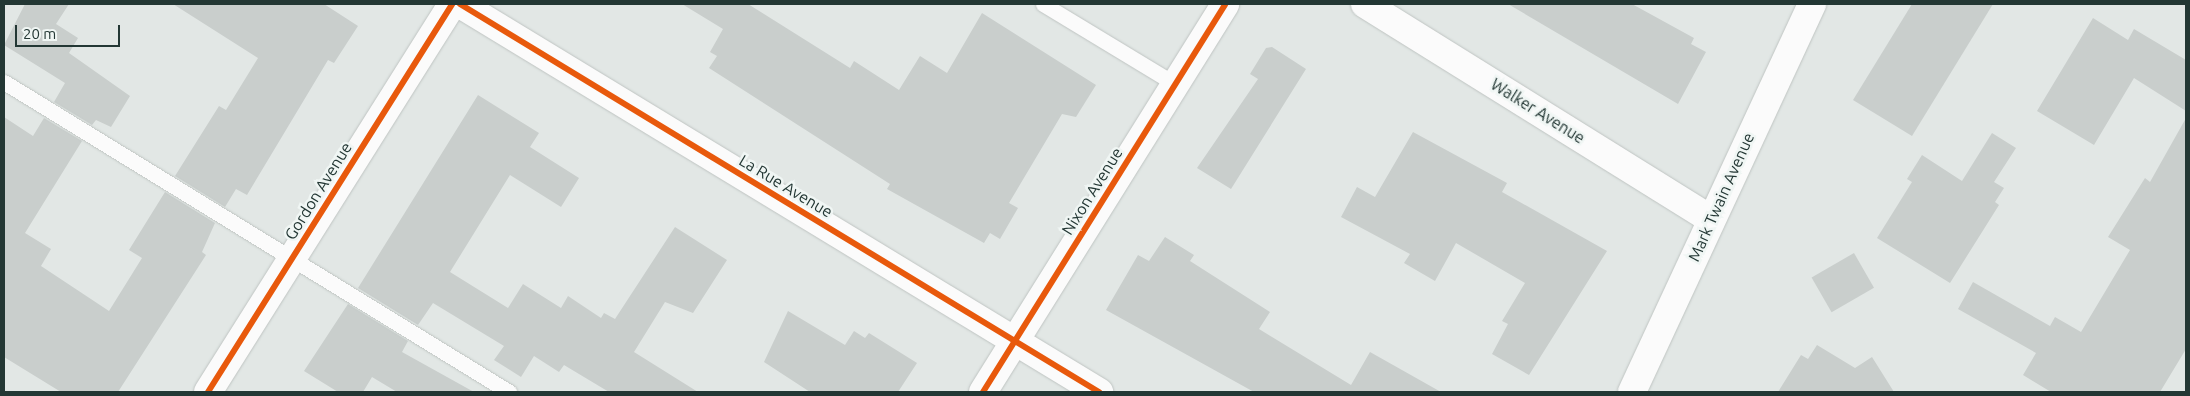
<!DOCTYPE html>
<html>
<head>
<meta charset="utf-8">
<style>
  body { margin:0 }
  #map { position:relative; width:2190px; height:396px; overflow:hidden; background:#e2e7e5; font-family:Ubuntu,sans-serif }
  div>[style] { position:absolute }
  .building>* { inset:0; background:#c9cecc; transform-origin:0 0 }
  .roads { filter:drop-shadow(0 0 1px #bfc4c2) drop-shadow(0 0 1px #bfc4c2) }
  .service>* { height:15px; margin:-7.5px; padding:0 7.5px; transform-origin:7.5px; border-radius:7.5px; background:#fbfbfb }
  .minor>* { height:28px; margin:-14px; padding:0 14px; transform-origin:14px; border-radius:14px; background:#fbfbfb }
  .cycleway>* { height:6px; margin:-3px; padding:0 3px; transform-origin:3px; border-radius:3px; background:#e8590c }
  span { translate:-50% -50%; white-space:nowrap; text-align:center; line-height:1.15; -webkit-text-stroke:5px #f0f6f4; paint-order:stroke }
  .street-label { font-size:16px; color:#233734 }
  .frame { position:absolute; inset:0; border:5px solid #233734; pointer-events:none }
  .scale { position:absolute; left:15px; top:25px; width:105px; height:22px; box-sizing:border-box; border:2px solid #233734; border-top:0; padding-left:6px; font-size:15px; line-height:18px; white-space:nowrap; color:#233734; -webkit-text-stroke:4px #f0f6f4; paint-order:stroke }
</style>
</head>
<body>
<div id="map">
  <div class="building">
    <i style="clip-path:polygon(25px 4px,69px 4px,56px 24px,78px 38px,69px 53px,130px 96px,111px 127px,96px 120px,92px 125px,54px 102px,65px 83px,4px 45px)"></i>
    <i style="clip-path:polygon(173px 4px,324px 4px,358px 26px,334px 63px,328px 60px,247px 195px,236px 189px,225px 207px,175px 176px,219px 106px,226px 110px,258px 58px)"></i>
    <i style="clip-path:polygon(682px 4px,748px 4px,850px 68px,854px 61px,899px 90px,920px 56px,947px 73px,982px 13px,1096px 85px,1076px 117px,1062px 114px,1009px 203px,1018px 208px,1000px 239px,990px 233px,984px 243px,887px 189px,890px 184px,709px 68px,717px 56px,710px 52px,723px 29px)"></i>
    <i style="clip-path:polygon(1508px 4px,1632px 4px,1694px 38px,1691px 44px,1706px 52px,1678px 104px)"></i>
    <i style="clip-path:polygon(1912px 4px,1993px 4px,1912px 136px,1853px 100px)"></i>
    <i style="clip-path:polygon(2093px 18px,2128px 40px,2134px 29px,2186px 60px,2186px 111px,2134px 78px,2094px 145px,2037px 111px)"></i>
    <i style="clip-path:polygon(1272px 47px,1306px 69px,1231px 189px,1197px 168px,1258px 79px,1250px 74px,1266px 48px)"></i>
    <i style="clip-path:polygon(478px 95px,539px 133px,530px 147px,579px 178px,561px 207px,510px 175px,450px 272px,508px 308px,523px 284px,561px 308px,568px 296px,601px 318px,604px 313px,615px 319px,675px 227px,727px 260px,693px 313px,665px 302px,634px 352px,698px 392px,609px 392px,564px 365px,559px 372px,534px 356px,521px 377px,494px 360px,504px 346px,433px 303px,418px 325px,358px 288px)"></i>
    <i style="clip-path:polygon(4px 117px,33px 136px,44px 118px,82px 141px,25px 233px,51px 249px,41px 266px,109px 311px,142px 258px,129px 250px,165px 192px,215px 223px,202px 252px,206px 255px,118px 392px,61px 392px,4px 357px)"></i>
    <i style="clip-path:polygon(2186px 118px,2186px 349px,2160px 392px,2051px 392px,2023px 375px,2036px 353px,1958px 309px,1973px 282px,2050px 326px,2055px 317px,2081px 332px,2130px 250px,2108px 237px,2145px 178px,2150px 182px)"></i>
    <i style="clip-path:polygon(1413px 132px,1507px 183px,1502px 192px,1607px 251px,1529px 375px,1492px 354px,1508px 324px,1502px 321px,1525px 283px,1456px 243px,1435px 281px,1404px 263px,1410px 254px,1341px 217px,1357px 187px,1375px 197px)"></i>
    <i style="clip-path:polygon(1992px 133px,2016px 148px,1994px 182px,2004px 188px,1995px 202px,1999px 205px,1950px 283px,1877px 238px,1912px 182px,1907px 179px,1922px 155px,1962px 181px)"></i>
    <i style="clip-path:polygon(1165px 237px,1194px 255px,1190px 261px,1270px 312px,1259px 329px,1351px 385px,1370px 352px,1441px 392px,1254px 392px,1106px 310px,1138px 255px,1149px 261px)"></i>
    <i style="left:1854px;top:253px;width:40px;height:49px;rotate:60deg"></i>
    <i style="clip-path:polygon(348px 304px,408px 341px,402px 352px,474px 392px,397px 392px,372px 377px,363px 392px,338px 392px,304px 371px)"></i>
    <i style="clip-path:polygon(788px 311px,845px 345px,854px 331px,865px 338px,869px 333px,917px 363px,898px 392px,810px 392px,764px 362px)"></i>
    <i style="clip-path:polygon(1817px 345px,1855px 368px,1872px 357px,1894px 392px,1778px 392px,1801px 355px,1808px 359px)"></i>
  </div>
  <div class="roads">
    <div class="service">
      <i style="left:1043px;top:4px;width:154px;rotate:31.2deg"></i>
      <i style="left:4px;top:82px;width:593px;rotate:31.54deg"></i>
    </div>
    <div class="minor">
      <i style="left:460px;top:4px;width:748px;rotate:31.27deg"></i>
      <i style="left:1365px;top:4px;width:407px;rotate:31.9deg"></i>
      <i style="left:208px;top:392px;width:458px;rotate:-57.8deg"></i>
      <i style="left:983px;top:392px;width:457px;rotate:-58deg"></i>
      <i style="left:1632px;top:392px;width:428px;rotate:-65.1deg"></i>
    </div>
  </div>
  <div class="cycleway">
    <i style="left:460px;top:4px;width:748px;rotate:31.27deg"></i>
    <i style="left:208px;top:392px;width:458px;rotate:-57.8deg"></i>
    <i style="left:983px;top:392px;width:457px;rotate:-58deg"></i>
  </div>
  <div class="street-label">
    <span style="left:1538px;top:111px;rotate:32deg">Walker Avenue</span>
    <span style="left:786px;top:186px;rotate:31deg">La Rue Avenue</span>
    <span style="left:318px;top:191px;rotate:-58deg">Gordon Avenue</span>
    <span style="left:1092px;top:191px;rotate:-58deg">Nixon Avenue</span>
    <span style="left:1721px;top:197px;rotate:-66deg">Mark Twain Avenue</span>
  </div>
  <div class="frame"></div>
  <div class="scale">20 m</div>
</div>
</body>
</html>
